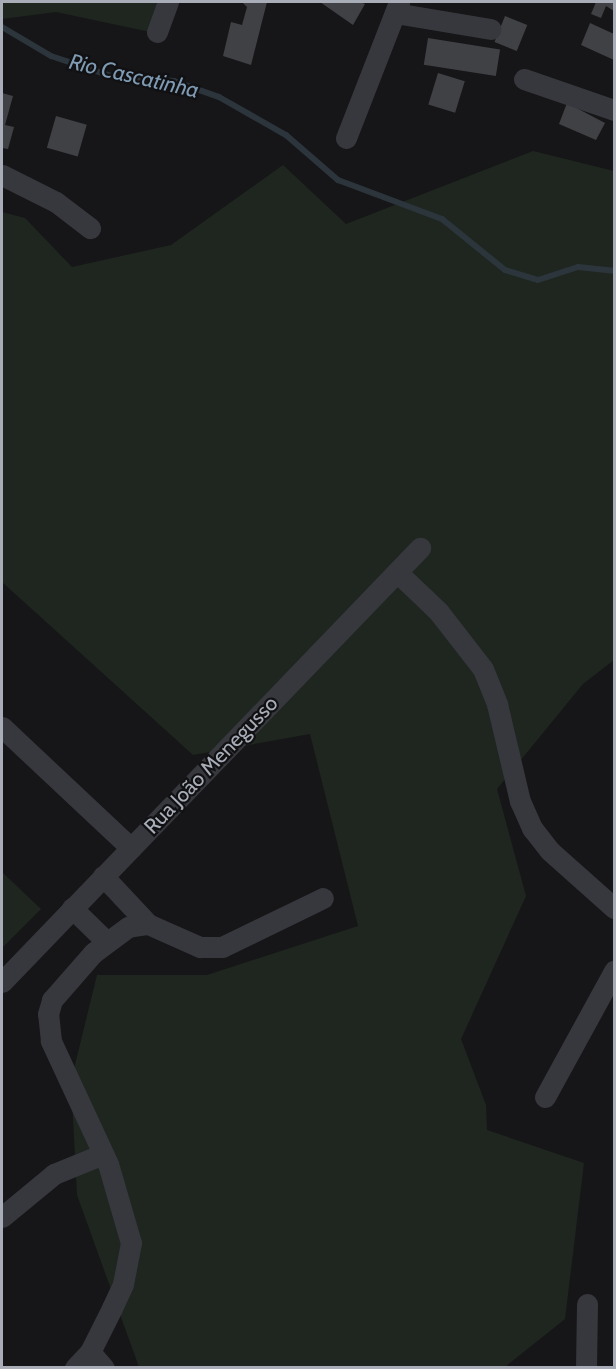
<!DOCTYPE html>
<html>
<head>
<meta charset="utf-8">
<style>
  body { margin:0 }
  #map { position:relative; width:616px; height:1369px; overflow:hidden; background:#161618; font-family:Cabin,sans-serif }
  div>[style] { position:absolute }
  .green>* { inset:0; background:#1e261f }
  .stream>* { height:6px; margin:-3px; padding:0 3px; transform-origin:3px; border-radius:3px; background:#2c353c }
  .building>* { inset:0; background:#404145; transform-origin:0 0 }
  .minor>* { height:21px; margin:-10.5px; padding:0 10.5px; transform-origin:10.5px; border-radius:10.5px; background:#37383d }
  span { translate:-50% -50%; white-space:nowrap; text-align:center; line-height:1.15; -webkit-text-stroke:4.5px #111113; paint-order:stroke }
  .street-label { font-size:21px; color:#a8adb8 }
  .water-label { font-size:22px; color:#7f9bb3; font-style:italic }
  .frame { position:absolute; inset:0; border:3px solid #a8adb8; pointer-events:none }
</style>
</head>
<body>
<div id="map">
  <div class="green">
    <i style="clip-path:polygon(2px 2px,166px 2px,155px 33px,56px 12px,2px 19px)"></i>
    <i style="clip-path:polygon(533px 151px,614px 171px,614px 660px,583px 684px,497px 789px,526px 896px,461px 1039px,486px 1105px,487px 1130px,584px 1163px,565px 1319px,505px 1367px,139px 1367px,77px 1195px,71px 1081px,97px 975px,207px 975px,358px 926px,310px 734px,193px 755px,2px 582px,2px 212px,25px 218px,72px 267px,171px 245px,283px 165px,346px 224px)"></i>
    <i style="clip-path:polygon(2px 872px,41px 909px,2px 948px)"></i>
  </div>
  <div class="stream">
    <i style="left:2px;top:27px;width:57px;rotate:30.6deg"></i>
    <i style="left:51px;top:56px;width:66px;rotate:18.4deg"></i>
    <i style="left:114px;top:77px;width:60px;rotate:3.8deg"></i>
    <i style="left:174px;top:81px;width:48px;rotate:19.6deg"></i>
    <i style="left:219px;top:97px;width:77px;rotate:29.6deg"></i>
    <i style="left:286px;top:135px;width:69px;rotate:40.9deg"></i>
    <i style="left:338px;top:180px;width:111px;rotate:20.6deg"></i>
    <i style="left:442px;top:219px;width:81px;rotate:39deg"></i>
    <i style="left:505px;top:270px;width:34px;rotate:17deg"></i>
    <i style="left:538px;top:280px;width:42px;rotate:-18deg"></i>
    <i style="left:578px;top:267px;width:36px;rotate:6deg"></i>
  </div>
  <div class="building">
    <i style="clip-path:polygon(242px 2px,267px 2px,251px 65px,223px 56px,231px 22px,242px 25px,247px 7px)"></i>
    <i style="clip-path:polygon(320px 2px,360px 2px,365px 4px,353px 25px)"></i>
    <i style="clip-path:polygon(596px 2px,614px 2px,614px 11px,606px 6px,601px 18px,591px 14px)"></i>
    <i style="left:505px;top:16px;width:24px;height:28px;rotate:22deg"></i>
    <i style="clip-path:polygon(590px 23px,614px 34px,614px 60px,581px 45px)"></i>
    <i style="left:428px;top:38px;width:73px;height:27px;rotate:9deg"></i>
    <i style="left:438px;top:73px;width:28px;height:33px;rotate:17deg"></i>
    <i style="clip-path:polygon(2px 93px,13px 96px,5px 125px,14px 127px,8px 149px,2px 148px)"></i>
    <i style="clip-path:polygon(567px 103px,605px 123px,596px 140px,559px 124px)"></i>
    <i style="left:56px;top:116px;width:32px;height:33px;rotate:16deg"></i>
  </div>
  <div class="minor">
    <i style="left:395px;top:13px;width:97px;rotate:9.5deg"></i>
    <i style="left:157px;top:32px;width:32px;rotate:-70deg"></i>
    <i style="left:524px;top:79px;width:95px;rotate:19deg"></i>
    <i style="left:346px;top:138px;width:146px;rotate:-68.7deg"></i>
    <i style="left:2px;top:175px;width:60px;rotate:26.6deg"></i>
    <i style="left:56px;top:202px;width:43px;rotate:37.4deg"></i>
    <i style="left:397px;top:572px;width:57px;rotate:43.6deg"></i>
    <i style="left:438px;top:611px;width:73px;rotate:52.2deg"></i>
    <i style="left:483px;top:669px;width:38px;rotate:68deg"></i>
    <i style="left:497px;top:704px;width:100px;rotate:76.7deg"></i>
    <i style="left:520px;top:801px;width:30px;rotate:66deg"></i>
    <i style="left:532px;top:828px;width:29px;rotate:52deg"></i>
    <i style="left:550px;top:851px;width:86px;rotate:41.7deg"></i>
    <i style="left:2px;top:727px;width:177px;rotate:43.2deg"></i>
    <i style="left:103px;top:876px;width:66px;rotate:46.8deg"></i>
    <i style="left:72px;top:908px;width:49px;rotate:44.2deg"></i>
    <i style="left:2px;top:982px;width:603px;rotate:-46.08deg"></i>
    <i style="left:545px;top:1097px;width:144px;rotate:-61.3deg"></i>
    <i style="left:2px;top:1217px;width:67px;rotate:-39.6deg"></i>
    <i style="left:54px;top:1174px;width:53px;rotate:-22.2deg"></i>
    <i style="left:90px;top:1352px;width:21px;rotate:49deg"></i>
    <i style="left:75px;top:1368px;width:22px;rotate:-47deg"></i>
    <i style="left:90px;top:1352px;width:49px;rotate:-63.4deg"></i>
    <i style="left:112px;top:1308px;width:26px;rotate:-65deg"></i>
    <i style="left:123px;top:1284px;width:42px;rotate:-79deg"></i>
    <i style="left:131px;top:1243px;width:82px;rotate:-106.2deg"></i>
    <i style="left:108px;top:1164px;width:136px;rotate:-114.9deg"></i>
    <i style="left:51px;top:1041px;width:27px;rotate:-96deg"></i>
    <i style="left:48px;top:1014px;width:15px;rotate:-74deg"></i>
    <i style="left:52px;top:1000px;width:62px;rotate:-48.9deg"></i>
    <i style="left:93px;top:953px;width:44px;rotate:-36.6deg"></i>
    <i style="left:128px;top:927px;width:20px;rotate:-9deg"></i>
    <i style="left:148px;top:924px;width:57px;rotate:23.9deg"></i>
    <i style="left:200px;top:947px;width:22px"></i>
    <i style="left:222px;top:947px;width:112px;rotate:-25.9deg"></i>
    <i style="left:586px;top:1368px;width:64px;rotate:-89.1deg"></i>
  </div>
  <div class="street-label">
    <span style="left:211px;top:765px;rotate:-46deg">Rua João Menegusso</span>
  </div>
  <div class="water-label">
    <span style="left:134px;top:76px;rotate:13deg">Rio Cascatinha</span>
  </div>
  <div class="frame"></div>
</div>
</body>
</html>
